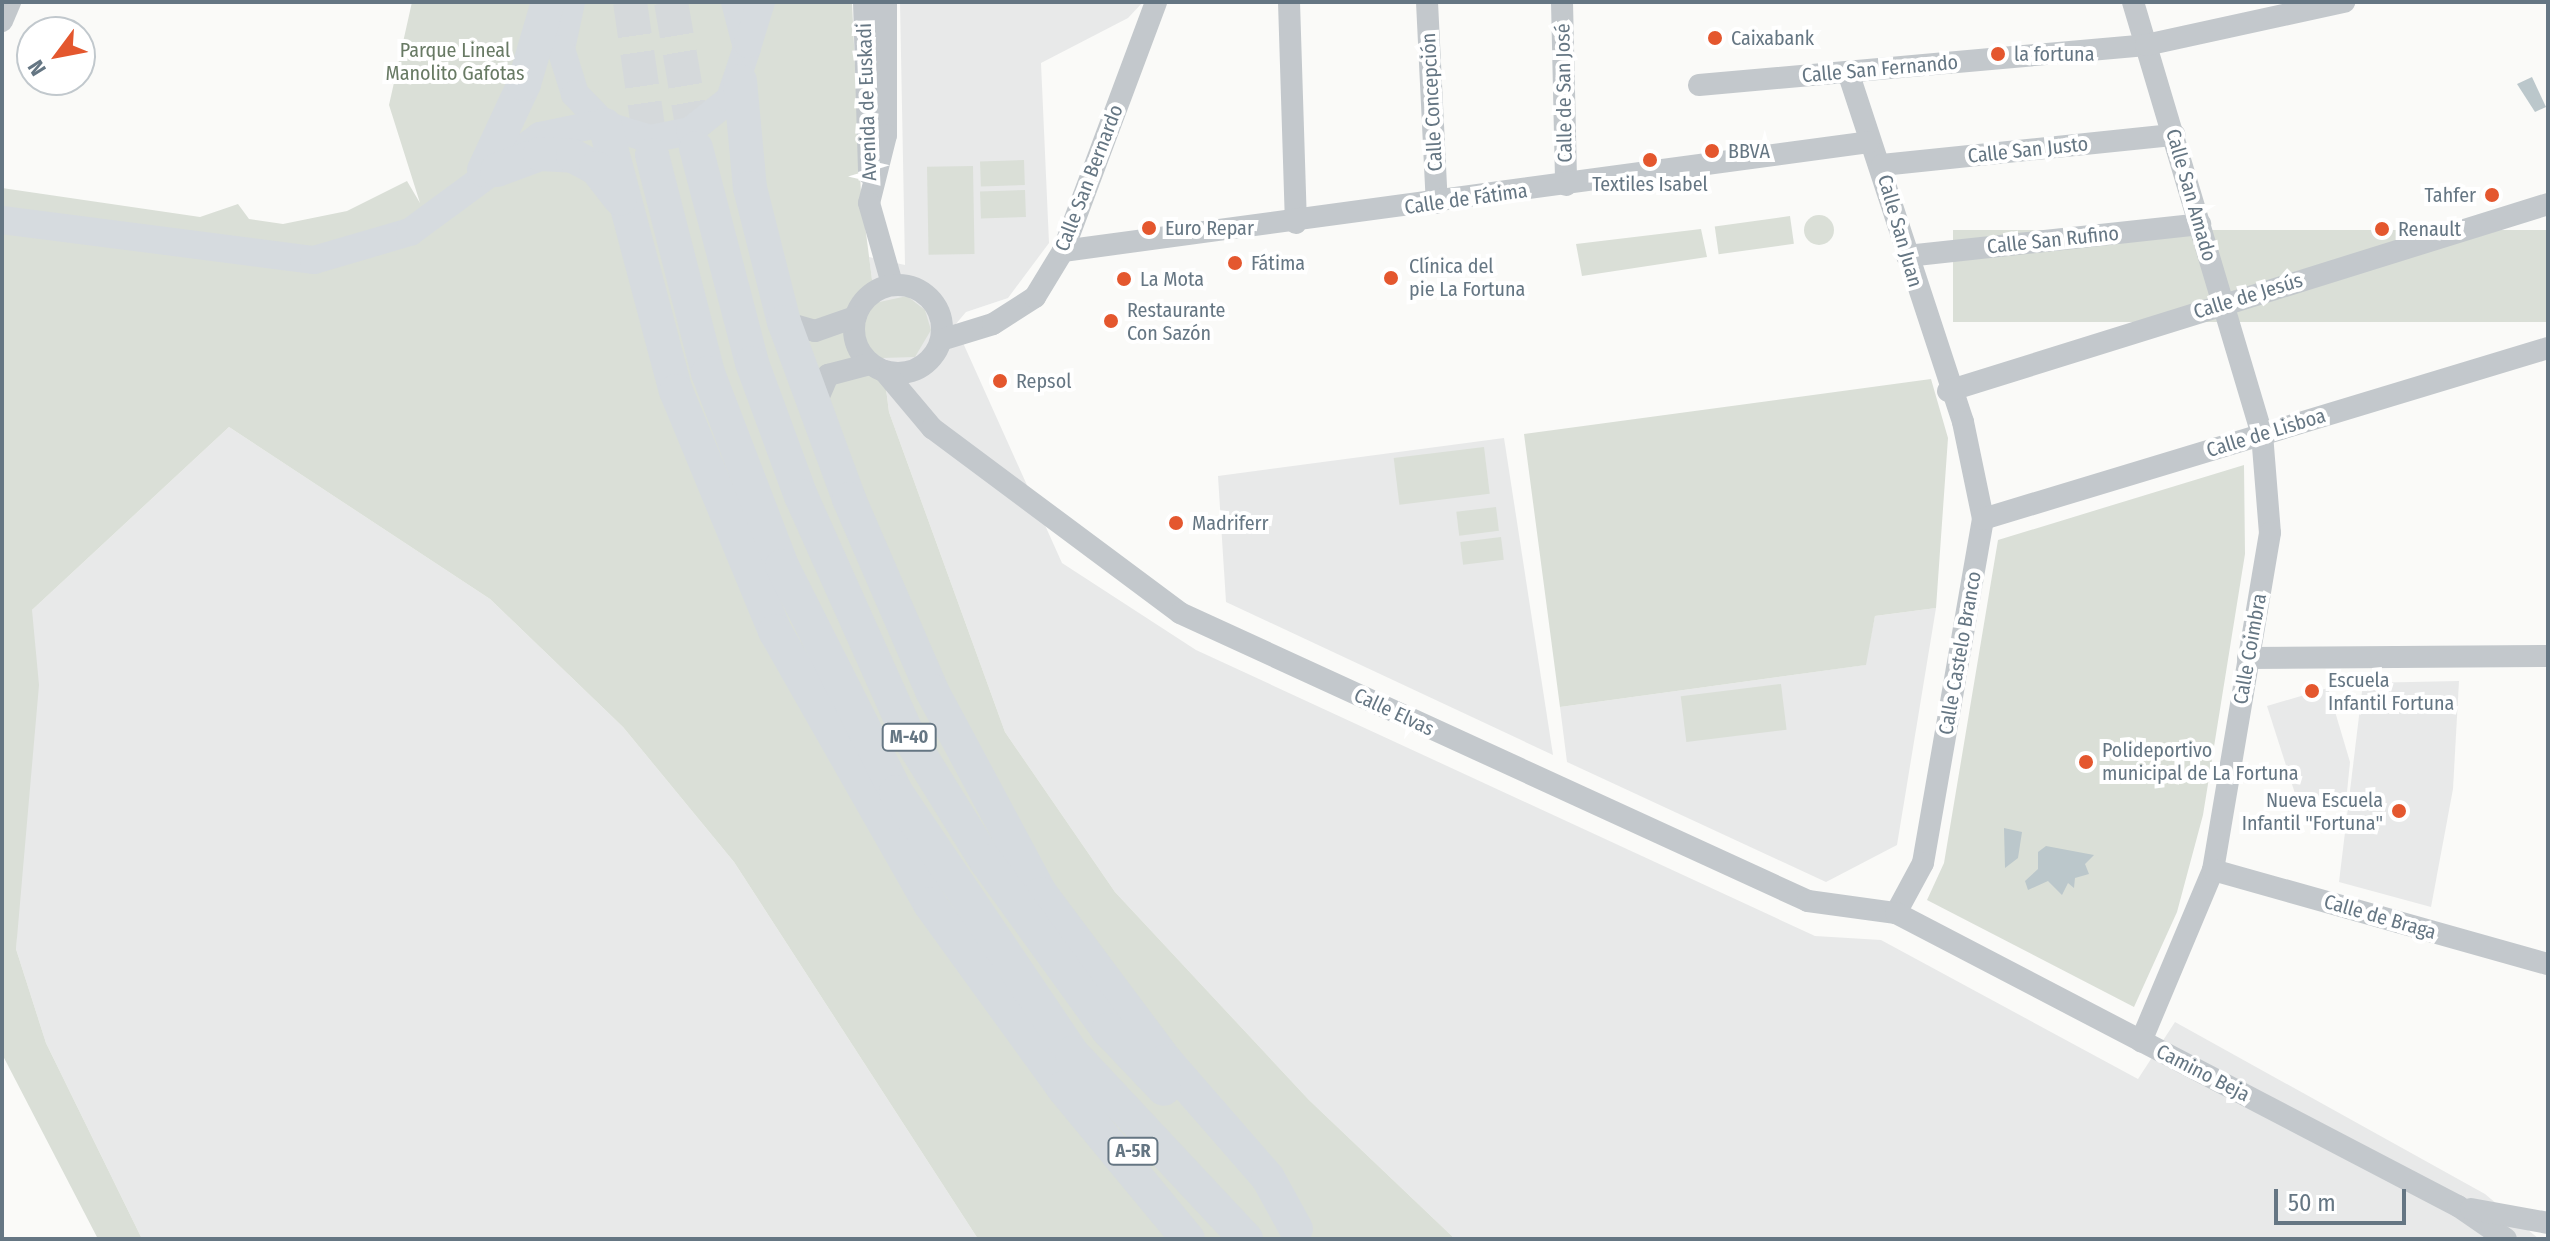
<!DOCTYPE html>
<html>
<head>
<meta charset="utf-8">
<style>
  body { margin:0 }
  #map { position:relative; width:2550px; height:1241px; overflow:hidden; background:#fafaf8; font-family:"Fira Sans Condensed",sans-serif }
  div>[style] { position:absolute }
  .built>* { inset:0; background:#e8e9e9 }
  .green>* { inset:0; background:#dadfd7; transform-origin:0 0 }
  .round { border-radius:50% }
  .water>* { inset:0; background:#bbc7cb }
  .highway-tunnel>* { height:34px; margin-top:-17px; transform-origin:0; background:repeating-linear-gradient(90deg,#d5d9db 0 34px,transparent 0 51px) }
  .minor>* { height:22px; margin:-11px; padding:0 11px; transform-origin:11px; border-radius:11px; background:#c3c8cc }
  .minor>.ring { margin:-11px; padding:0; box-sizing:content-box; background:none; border:22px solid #c3c8cc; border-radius:50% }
  .major>* { height:28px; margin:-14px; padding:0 14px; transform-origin:14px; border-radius:14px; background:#d6dbdf }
  .highway>* { height:34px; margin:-17px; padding:0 17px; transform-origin:17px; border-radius:17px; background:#d6dbdf }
  .dots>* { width:22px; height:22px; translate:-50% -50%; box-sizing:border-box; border:4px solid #fff; border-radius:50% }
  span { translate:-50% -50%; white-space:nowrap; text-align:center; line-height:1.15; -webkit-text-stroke:8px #fff; paint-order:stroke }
  .shield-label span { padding:2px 6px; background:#fff; border:2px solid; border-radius:6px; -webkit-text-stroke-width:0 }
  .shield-label { font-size:18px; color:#657683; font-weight:700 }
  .poi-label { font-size:20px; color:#657683 }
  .left { translate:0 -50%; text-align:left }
  .right { translate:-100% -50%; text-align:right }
  .park-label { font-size:20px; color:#687a64 }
  .street-label { font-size:20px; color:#657683 }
  .frame { position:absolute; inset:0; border:4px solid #657683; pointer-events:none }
  .north { position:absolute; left:16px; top:16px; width:80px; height:80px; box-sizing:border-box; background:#fff; border:2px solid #c1c8cd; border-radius:50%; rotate:238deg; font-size:22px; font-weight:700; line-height:32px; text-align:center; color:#657683 }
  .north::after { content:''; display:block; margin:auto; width:28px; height:36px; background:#e4572e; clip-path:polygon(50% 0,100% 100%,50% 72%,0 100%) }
  .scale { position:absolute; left:2274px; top:1189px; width:132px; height:36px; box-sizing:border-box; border:4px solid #657683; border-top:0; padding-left:10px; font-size:24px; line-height:28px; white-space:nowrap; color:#657683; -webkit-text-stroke:6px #fff; paint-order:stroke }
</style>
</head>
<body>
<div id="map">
  <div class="built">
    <i style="clip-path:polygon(900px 2px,1143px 2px,1128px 18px,1041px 63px,1049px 243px,1008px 298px,966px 312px,955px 325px,1062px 563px,1196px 650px,1815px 936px,1881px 940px,2138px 1079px,2175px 1022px,2485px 1194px,2539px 1239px,1455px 1239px,1309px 1100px,1115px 892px,1005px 732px,889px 412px,869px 257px,905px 265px)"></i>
    <i style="clip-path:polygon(229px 427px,490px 599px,623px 727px,734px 862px,978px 1239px,142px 1239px,46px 1043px,16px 949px,32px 610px)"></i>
    <i style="clip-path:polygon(1504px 438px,1553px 755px,1226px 602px,1218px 476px)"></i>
    <i style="clip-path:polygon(1936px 608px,1897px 845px,1826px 882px,1567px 762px,1560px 707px,1865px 665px,1875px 616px)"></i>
    <i style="clip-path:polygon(2459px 681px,2453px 789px,2431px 907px,2339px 882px,2363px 683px)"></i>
    <i style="clip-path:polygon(2328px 688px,2350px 762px,2347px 792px,2299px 806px,2267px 706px)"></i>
  </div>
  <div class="green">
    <i style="clip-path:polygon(412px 2px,852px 2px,861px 194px,875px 303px,907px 296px,925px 310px,931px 330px,915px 357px,882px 358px,889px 412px,1005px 732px,1115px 892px,1309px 1100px,1455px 1239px,978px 1239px,734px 862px,623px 727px,490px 599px,229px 427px,32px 610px,39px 685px,16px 949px,46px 1043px,142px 1239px,98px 1239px,2px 1054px,2px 188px,200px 217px,238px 204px,249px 219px,283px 224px,347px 211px,407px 181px,420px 203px,389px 105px)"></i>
    <i style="left:1024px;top:160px;width:25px;height:44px;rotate:88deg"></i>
    <i style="left:973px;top:166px;width:88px;height:46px;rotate:89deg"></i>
    <i style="left:1025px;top:190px;width:27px;height:45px;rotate:88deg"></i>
    <i class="round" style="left:1804px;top:215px;width:30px;height:30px"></i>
    <i style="left:1790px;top:216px;width:28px;height:76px;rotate:82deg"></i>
    <i style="clip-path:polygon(1701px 229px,1707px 257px,1582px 276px,1576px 244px)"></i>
    <i style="left:2548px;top:230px;width:92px;height:595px;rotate:90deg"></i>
    <i style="clip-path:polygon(1931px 379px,1948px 438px,1936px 608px,1875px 616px,1866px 665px,1560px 707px,1524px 434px)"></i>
    <i style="left:1484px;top:447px;width:47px;height:91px;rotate:83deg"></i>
    <i style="clip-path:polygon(2244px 465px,2245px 554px,2203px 815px,2177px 912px,2134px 1007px,1927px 900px,1944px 863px,1998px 540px)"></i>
    <i style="left:1496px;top:507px;width:24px;height:40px;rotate:83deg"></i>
    <i style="left:1501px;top:537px;width:23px;height:41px;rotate:83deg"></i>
    <i style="left:1781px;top:684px;width:46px;height:101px;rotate:83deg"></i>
  </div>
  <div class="water">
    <i style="clip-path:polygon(2532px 77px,2546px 107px,2535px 112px,2517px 84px)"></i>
    <i style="clip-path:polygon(2004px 828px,2022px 832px,2018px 858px,2005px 868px)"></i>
    <i style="clip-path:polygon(2046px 846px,2094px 855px,2085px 864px,2089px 874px,2075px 878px,2074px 888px,2068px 883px,2062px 895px,2048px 881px,2028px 890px,2025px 881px,2038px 869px,2038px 852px)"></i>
  </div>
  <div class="highway-tunnel">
    <i style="left:630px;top:2px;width:155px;rotate:81.8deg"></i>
    <i style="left:671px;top:2px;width:148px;rotate:80.3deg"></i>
  </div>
  <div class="minor">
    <i style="left:864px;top:2px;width:172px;rotate:88.3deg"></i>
    <i style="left:886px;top:2px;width:133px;rotate:90deg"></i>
    <i style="left:886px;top:135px;width:70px;rotate:104deg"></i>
    <i style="left:869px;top:203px;width:84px;rotate:74.1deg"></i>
    <i style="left:1289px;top:2px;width:221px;rotate:88.2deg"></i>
    <i style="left:1427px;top:2px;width:201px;rotate:87.2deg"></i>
    <i style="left:1562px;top:2px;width:183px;rotate:88.7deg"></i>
    <i style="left:2133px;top:2px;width:451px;rotate:73.4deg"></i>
    <i style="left:2262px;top:434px;width:99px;rotate:85.4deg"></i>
    <i style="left:2270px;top:533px;width:342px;rotate:99.6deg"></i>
    <i style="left:2213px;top:870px;width:186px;rotate:112.8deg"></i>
    <i style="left:2px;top:21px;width:21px;rotate:-67deg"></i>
    <i style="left:1848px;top:72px;width:368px;rotate:71.8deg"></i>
    <i style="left:1963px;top:422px;width:99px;rotate:78.3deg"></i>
    <i style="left:1983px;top:519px;width:349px;rotate:99.9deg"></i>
    <i style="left:1923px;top:863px;width:57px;rotate:118.4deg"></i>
    <i style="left:1699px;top:85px;width:449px;rotate:-5.1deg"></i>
    <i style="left:2146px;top:45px;width:203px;rotate:-12.3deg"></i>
    <i style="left:1882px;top:165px;width:294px;rotate:-5.9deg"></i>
    <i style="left:1063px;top:251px;width:813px;rotate:-7.7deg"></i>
    <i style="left:1907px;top:256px;width:295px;rotate:-6.2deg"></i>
    <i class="ring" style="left:854px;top:285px;width:66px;height:66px"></i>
    <i style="left:784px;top:322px;width:32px;rotate:16deg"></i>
    <i style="left:815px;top:331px;width:42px;rotate:-19.3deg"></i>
    <i style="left:941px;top:340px;width:54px;rotate:-17.1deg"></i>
    <i style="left:993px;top:324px;width:50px;rotate:-32.7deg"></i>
    <i style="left:1035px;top:297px;width:54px;rotate:-58.7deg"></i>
    <i style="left:1063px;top:251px;width:266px;rotate:-69.5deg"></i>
    <i style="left:884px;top:371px;width:75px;rotate:49.9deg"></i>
    <i style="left:932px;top:428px;width:309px;rotate:36.7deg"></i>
    <i style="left:1180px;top:613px;width:691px;rotate:24.64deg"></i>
    <i style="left:1808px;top:901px;width:89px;rotate:7.8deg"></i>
    <i style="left:1896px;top:913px;width:634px;rotate:27.54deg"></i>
    <i style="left:2458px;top:1206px;width:58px;rotate:34.5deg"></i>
    <i style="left:1948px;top:391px;width:628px;rotate:-17.31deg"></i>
    <i style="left:814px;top:408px;width:36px;rotate:-67deg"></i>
    <i style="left:828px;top:375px;width:43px;rotate:-14.7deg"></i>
    <i style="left:1983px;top:519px;width:590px;rotate:-16.84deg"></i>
    <i style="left:2248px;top:658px;width:300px;rotate:-0.4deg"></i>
    <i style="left:2213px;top:870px;width:348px;rotate:15.7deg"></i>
    <i style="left:2471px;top:1209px;width:78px;rotate:10.3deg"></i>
  </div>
  <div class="major">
    <i style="left:571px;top:2px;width:48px;rotate:102deg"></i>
    <i style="left:561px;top:49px;width:47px;rotate:72.7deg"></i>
    <i style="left:575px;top:94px;width:43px;rotate:45.9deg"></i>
    <i style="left:605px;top:125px;width:47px;rotate:17.3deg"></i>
    <i style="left:650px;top:139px;width:41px;rotate:-11.3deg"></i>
    <i style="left:690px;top:131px;width:51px;rotate:-38.7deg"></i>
    <i style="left:730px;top:99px;width:54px;rotate:-71.6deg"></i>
    <i style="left:747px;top:48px;width:48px;rotate:-104.6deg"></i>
    <i style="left:748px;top:44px;width:44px;rotate:-72.8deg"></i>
    <i style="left:2px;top:220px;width:315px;rotate:7.3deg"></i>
    <i style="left:314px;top:260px;width:100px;rotate:-16.3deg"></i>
    <i style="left:410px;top:232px;width:162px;rotate:-36.4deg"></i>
    <i style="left:540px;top:136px;width:64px;rotate:-11.7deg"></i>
  </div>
  <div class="highway">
    <i style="left:740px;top:81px;width:107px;rotate:84.7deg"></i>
    <i style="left:750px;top:188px;width:138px;rotate:75.8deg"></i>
    <i style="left:784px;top:322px;width:189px;rotate:69.8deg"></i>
    <i style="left:849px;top:499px;width:209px;rotate:66.6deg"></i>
    <i style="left:932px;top:691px;width:230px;rotate:61.8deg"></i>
    <i style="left:1041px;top:894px;width:209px;rotate:53.2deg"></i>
    <i style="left:1166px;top:1061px;width:155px;rotate:48.9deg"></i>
    <i style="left:1268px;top:1178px;width:58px;rotate:61.2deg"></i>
    <i style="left:605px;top:125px;width:275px;rotate:75.1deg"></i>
    <i style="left:676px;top:391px;width:260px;rotate:67.6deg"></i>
    <i style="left:775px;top:631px;width:314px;rotate:60.4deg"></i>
    <i style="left:930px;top:904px;width:227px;rotate:54.1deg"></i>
    <i style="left:1063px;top:1088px;width:196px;rotate:50.4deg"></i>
    <i style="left:696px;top:148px;width:222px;rotate:75.4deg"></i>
    <i style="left:752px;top:363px;width:142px;rotate:69.8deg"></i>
    <i style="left:801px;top:496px;width:264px;rotate:65.9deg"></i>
    <i style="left:909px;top:737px;width:146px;rotate:58.2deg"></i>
    <i style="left:986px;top:861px;width:208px;rotate:54.2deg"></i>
    <i style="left:1108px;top:1030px;width:81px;rotate:46.5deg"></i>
    <i style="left:652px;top:155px;width:225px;rotate:75.6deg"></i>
    <i style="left:708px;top:373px;width:207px;rotate:69deg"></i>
    <i style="left:782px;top:566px;width:253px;rotate:63.2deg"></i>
    <i style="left:896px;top:792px;width:315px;rotate:56deg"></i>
    <i style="left:1072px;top:1053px;width:255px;rotate:46.9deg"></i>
    <i style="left:484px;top:170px;width:95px;rotate:-65.1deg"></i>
    <i style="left:524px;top:84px;width:85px;rotate:-73.7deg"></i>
    <i style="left:497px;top:170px;width:46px;rotate:-20.4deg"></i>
    <i style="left:540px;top:154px;width:33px;rotate:3deg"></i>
    <i style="left:573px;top:156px;width:26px;rotate:28deg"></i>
    <i style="left:596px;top:168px;width:39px;rotate:52deg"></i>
  </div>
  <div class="dots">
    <i style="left:1715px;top:38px;background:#e4572e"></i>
    <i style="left:1998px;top:54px;background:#e4572e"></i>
    <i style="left:1712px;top:151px;background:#e4572e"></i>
    <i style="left:1650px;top:160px;background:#e4572e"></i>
    <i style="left:2492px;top:195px;background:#e4572e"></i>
    <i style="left:1149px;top:228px;background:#e4572e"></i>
    <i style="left:2382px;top:229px;background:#e4572e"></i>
    <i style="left:1235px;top:263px;background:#e4572e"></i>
    <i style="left:1391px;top:278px;background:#e4572e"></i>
    <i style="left:1124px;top:279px;background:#e4572e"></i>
    <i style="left:1111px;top:321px;background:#e4572e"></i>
    <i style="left:1000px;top:381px;background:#e4572e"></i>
    <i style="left:1176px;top:523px;background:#e4572e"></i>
    <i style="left:2312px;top:691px;background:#e4572e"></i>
    <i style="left:2086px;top:762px;background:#e4572e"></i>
    <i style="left:2399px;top:811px;background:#e4572e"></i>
  </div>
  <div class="shield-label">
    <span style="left:909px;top:737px">M-40</span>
    <span style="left:1133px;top:1151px">A-5R</span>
  </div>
  <div class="poi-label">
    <span class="left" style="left:1731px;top:38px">Caixabank</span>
    <span class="left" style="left:2014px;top:54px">la fortuna</span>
    <span class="left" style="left:1728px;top:151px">BBVA</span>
    <span style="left:1650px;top:184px">Textiles Isabel</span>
    <span class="right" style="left:2476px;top:195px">Tahfer</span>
    <span class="left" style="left:1165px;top:228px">Euro Repar</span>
    <span class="left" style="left:2398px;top:229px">Renault</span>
    <span class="left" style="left:1251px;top:263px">Fátima</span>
    <span class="left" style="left:1409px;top:278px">Clínica del<br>pie La Fortuna</span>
    <span class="left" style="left:1140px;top:279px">La Mota</span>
    <span class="left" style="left:1127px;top:322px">Restaurante<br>Con Sazón</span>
    <span class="left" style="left:1016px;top:381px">Repsol</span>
    <span class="left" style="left:1192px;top:523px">Madriferr</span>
    <span class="left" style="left:2328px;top:692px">Escuela<br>Infantil Fortuna</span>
    <span class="left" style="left:2102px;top:762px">Polideportivo<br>municipal de La Fortuna</span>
    <span class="right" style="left:2383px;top:812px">Nueva Escuela<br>Infantil "Fortuna"</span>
  </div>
  <div class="park-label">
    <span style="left:455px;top:62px">Parque Lineal<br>Manolito Gafotas</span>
  </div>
  <div class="street-label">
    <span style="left:1880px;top:69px;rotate:-5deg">Calle San Fernando</span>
    <span style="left:1564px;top:93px;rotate:-91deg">Calle de San José</span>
    <span style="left:867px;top:102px;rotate:-92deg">Avenida de Euskadi</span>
    <span style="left:1432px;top:102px;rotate:-93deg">Calle Concepción</span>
    <span style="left:2028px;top:150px;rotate:-6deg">Calle San Justo</span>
    <span style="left:1089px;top:178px;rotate:-69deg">Calle San Bernardo</span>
    <span style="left:2191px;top:195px;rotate:74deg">Calle San Amado</span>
    <span style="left:1466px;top:199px;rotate:-8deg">Calle de Fátima</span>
    <span style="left:1900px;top:231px;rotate:74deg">Calle San Juan</span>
    <span style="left:2053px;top:240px;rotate:-6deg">Calle San Rufino</span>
    <span style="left:2248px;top:296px;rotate:-17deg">Calle de Jesús</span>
    <span style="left:2266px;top:433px;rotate:-17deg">Calle de Lisboa</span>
    <span style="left:2250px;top:649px;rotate:-80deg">Calle Coimbra</span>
    <span style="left:1960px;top:653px;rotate:-80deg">Calle Castelo Branco</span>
    <span style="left:1394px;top:712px;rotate:25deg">Calle Elvas</span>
    <span style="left:2380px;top:917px;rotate:16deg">Calle de Braga</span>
    <span style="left:2203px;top:1073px;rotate:27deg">Camino Beja</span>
  </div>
  <div class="frame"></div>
  <div class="north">N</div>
  <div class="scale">50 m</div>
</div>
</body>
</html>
